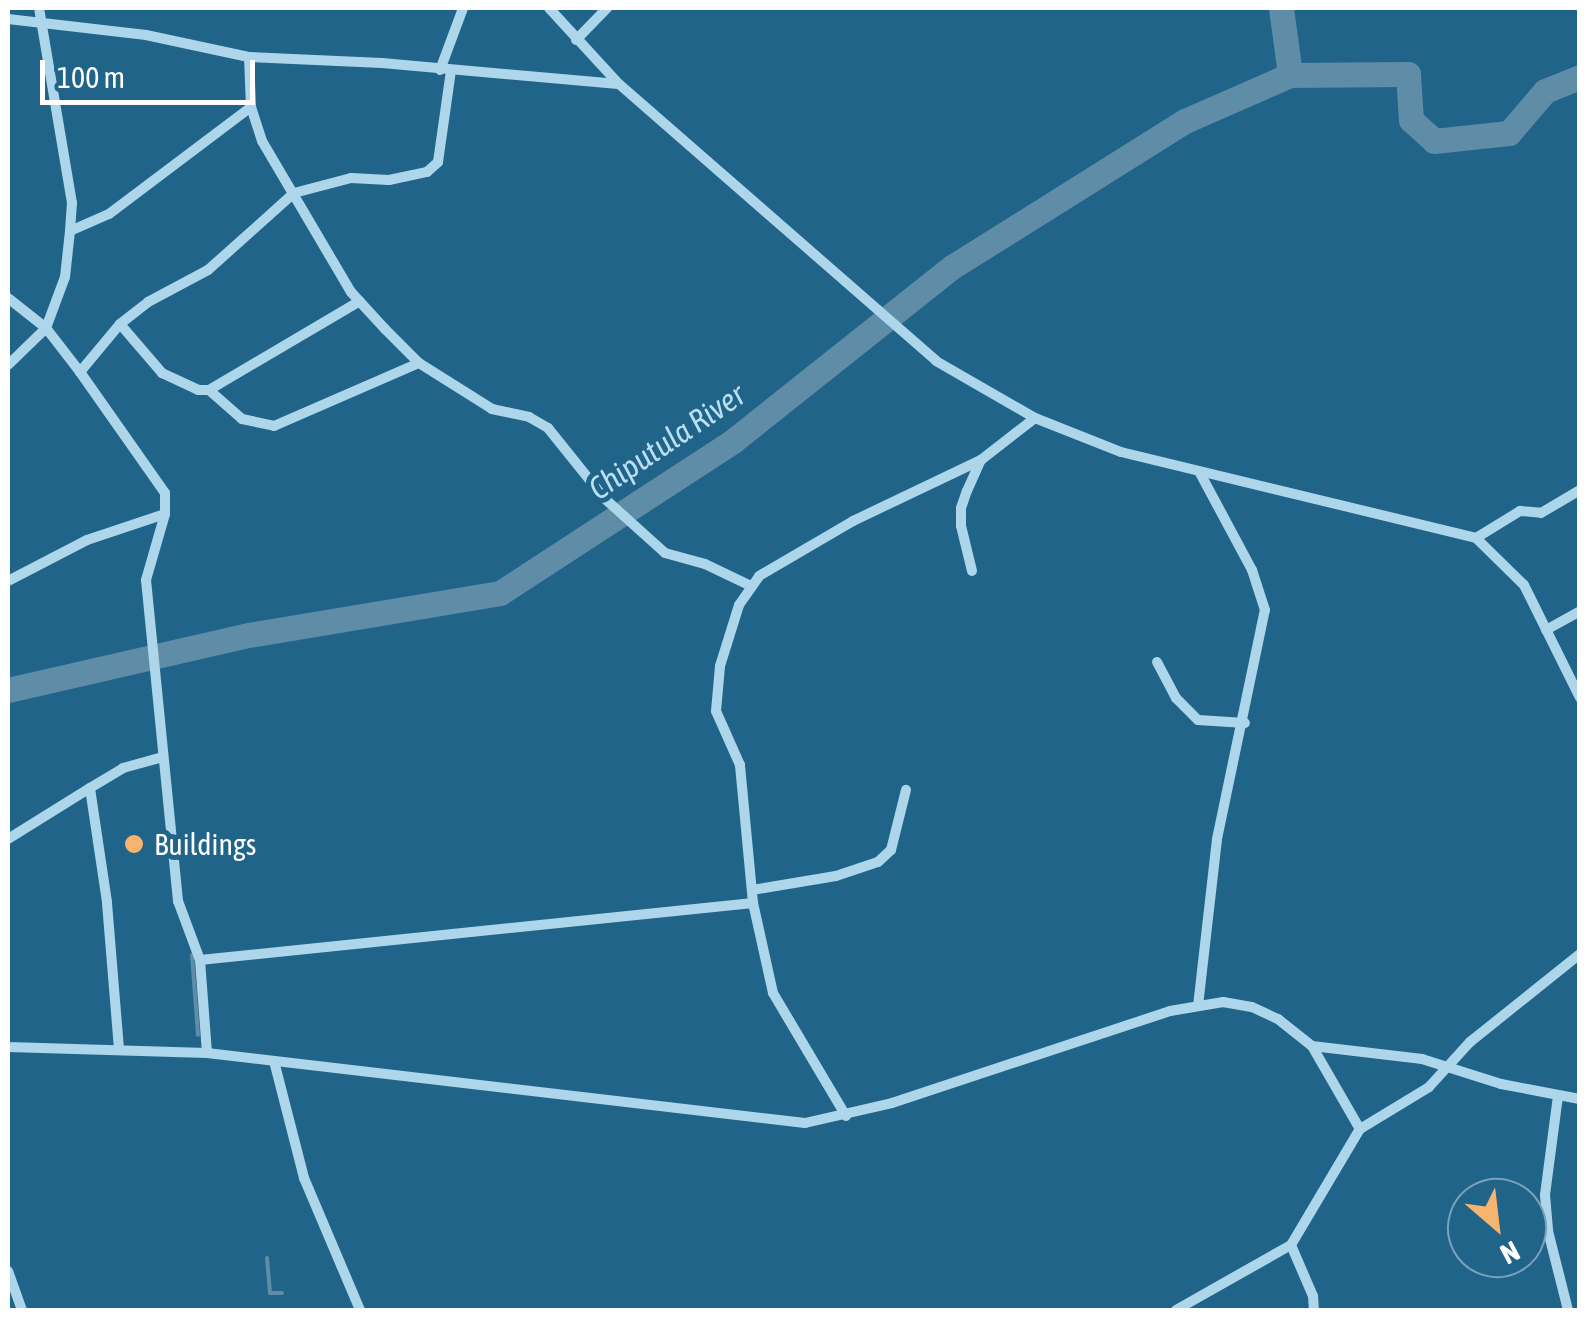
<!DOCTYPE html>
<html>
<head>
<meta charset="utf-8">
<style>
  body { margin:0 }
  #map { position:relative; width:1587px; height:1318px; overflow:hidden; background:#21648a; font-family:"Asap Condensed",sans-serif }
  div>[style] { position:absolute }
  .stream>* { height:4px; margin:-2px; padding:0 2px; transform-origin:2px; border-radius:2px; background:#5f8ca6 }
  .river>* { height:25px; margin:-12.5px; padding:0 12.5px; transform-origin:12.5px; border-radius:12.5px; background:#5f8ca6 }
  .street>* { height:10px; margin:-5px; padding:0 5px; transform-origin:5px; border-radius:5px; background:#add6eb }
  .dots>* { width:28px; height:28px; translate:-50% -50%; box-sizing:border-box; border:5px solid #21648a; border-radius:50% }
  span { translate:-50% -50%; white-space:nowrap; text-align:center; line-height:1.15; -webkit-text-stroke:10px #21648a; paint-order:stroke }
  .poi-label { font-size:30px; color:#fff }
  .left { translate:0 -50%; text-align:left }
  .water-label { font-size:32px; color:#b9dff2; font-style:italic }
  .frame { position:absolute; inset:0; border:10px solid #fff; pointer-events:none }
  .north { position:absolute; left:1447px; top:1178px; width:100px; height:100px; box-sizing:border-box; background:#21648a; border:2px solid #7aa2b9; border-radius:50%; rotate:152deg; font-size:28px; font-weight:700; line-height:40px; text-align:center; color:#fff }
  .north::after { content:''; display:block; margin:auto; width:35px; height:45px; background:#f7b46f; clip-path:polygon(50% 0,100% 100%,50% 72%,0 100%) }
  .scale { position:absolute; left:40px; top:60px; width:215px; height:45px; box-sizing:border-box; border:5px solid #fff; border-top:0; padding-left:12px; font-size:30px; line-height:35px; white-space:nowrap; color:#fff; -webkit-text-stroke:8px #21648a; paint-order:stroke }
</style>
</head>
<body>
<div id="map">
  <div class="stream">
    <i style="left:192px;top:955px;width:80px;rotate:85.7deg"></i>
    <i style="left:267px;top:1258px;width:35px;rotate:85deg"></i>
    <i style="left:270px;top:1293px;width:12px"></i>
  </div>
  <div class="river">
    <i style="left:1281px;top:8px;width:68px;rotate:82.3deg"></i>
    <i style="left:1290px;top:75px;width:118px;rotate:-0.5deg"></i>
    <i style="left:1408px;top:74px;width:46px;rotate:86.3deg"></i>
    <i style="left:1411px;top:120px;width:31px;rotate:42deg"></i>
    <i style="left:1434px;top:141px;width:75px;rotate:-6.1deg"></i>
    <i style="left:1509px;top:133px;width:55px;rotate:-49.4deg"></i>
    <i style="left:1545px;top:91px;width:38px;rotate:-22deg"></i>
    <i style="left:8px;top:690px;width:247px;rotate:-12.9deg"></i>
    <i style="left:249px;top:635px;width:254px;rotate:-9.5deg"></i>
    <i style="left:500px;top:593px;width:278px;rotate:-33.1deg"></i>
    <i style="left:733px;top:441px;width:280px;rotate:-38.5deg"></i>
    <i style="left:952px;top:267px;width:275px;rotate:-32.1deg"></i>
    <i style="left:1185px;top:121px;width:115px;rotate:-23.7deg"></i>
  </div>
  <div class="street">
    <i style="left:549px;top:8px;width:103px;rotate:47.4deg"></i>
    <i style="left:619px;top:84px;width:421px;rotate:41.1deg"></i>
    <i style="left:936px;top:361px;width:114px;rotate:29.9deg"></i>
    <i style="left:1035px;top:418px;width:92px;rotate:21.6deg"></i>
    <i style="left:1121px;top:452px;width:365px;rotate:13.6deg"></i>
    <i style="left:1476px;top:538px;width:67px;rotate:44.4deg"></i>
    <i style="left:1524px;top:585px;width:126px;rotate:63.6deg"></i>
    <i style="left:8px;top:19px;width:139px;rotate:6.6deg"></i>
    <i style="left:146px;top:35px;width:105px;rotate:12.1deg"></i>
    <i style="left:249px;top:57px;width:133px;rotate:2.6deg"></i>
    <i style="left:382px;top:63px;width:237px;rotate:5.1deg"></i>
    <i style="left:576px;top:40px;width:45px;rotate:-45.9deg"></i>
    <i style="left:249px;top:57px;width:50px;rotate:87.7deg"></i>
    <i style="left:251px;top:107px;width:36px;rotate:72deg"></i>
    <i style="left:262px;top:141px;width:175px;rotate:59.5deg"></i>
    <i style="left:351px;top:292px;width:50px;rotate:47.4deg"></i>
    <i style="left:385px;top:329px;width:48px;rotate:45deg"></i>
    <i style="left:419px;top:363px;width:86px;rotate:32.2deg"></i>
    <i style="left:492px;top:409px;width:38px;rotate:12deg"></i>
    <i style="left:529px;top:417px;width:22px;rotate:30deg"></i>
    <i style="left:548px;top:428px;width:90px;rotate:51.3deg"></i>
    <i style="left:604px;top:498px;width:82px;rotate:42deg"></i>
    <i style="left:665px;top:553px;width:41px;rotate:15.4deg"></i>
    <i style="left:705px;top:564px;width:51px;rotate:25.6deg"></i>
    <i style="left:440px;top:70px;width:66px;rotate:-69.6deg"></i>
    <i style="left:70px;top:231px;width:43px;rotate:-23.6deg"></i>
    <i style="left:109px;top:214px;width:178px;rotate:-37deg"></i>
    <i style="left:8px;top:298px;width:48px;rotate:38.3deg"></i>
    <i style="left:46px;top:328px;width:56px;rotate:52.3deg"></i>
    <i style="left:80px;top:372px;width:62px;rotate:-50.2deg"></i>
    <i style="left:120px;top:324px;width:36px;rotate:-38deg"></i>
    <i style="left:148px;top:302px;width:68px;rotate:-28.1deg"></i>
    <i style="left:208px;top:270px;width:115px;rotate:-41.8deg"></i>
    <i style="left:294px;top:193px;width:59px;rotate:-14.7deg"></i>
    <i style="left:351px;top:178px;width:38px;rotate:3deg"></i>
    <i style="left:389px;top:180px;width:39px;rotate:-12deg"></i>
    <i style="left:427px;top:172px;width:15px;rotate:-42deg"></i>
    <i style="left:438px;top:162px;width:92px;rotate:-81.9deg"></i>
    <i style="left:120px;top:324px;width:65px;rotate:49.4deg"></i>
    <i style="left:162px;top:373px;width:40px;rotate:25deg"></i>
    <i style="left:198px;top:390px;width:11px"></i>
    <i style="left:209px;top:390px;width:175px;rotate:-30.5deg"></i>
    <i style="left:8px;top:365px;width:53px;rotate:-44.2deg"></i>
    <i style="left:46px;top:328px;width:54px;rotate:-69.6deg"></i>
    <i style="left:65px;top:277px;width:46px;rotate:-83.8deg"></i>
    <i style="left:70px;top:231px;width:28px;rotate:-86deg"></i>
    <i style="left:72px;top:203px;width:198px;rotate:-99.6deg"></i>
    <i style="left:80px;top:372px;width:148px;rotate:54.9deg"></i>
    <i style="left:165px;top:493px;width:21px;rotate:90deg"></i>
    <i style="left:165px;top:514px;width:69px;rotate:106.1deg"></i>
    <i style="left:146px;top:580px;width:323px;rotate:84.3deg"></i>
    <i style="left:178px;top:901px;width:63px;rotate:69.6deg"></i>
    <i style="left:200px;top:960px;width:93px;rotate:85.7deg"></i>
    <i style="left:209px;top:390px;width:44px;rotate:41.3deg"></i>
    <i style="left:242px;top:419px;width:33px;rotate:12deg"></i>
    <i style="left:274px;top:426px;width:158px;rotate:-23.5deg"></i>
    <i style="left:1476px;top:538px;width:52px;rotate:-31.5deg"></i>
    <i style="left:1520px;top:511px;width:21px;rotate:5deg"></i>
    <i style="left:1541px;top:513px;width:45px;rotate:-30.5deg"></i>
    <i style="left:972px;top:571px;width:46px;rotate:-103.7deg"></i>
    <i style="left:961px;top:526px;width:18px;rotate:-90deg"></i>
    <i style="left:961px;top:508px;width:18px;rotate:-71deg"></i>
    <i style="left:967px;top:491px;width:34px;rotate:-66deg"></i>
    <i style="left:981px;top:460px;width:68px;rotate:-37.9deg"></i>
    <i style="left:8px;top:581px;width:89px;rotate:-27.4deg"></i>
    <i style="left:87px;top:540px;width:82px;rotate:-18.4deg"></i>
    <i style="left:1546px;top:630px;width:39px;rotate:-29deg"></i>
    <i style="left:1157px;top:662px;width:41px;rotate:62.2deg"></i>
    <i style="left:1176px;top:698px;width:31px;rotate:45deg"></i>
    <i style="left:1198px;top:720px;width:47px;rotate:3.7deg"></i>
    <i style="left:8px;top:839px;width:97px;rotate:-31.9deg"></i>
    <i style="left:752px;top:890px;width:85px;rotate:-9.5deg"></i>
    <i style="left:836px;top:876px;width:44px;rotate:-18.4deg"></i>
    <i style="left:878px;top:862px;width:18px;rotate:-43deg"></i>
    <i style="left:891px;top:850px;width:62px;rotate:-76deg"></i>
    <i style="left:200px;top:960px;width:556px;rotate:-5.88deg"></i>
    <i style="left:1198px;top:1006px;width:168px;rotate:-83.5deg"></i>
    <i style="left:1217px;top:839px;width:234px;rotate:-78.2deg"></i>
    <i style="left:1265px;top:610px;width:42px;rotate:-108deg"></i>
    <i style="left:1252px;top:570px;width:110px;rotate:-118.2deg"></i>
    <i style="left:1312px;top:1046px;width:96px;rotate:60deg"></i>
    <i style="left:8px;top:1047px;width:199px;rotate:1.7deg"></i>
    <i style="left:207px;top:1053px;width:602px;rotate:6.68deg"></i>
    <i style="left:805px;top:1123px;width:89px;rotate:-12.9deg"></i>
    <i style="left:892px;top:1103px;width:293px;rotate:-18.3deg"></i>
    <i style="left:1170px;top:1011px;width:54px;rotate:-9.6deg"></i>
    <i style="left:1223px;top:1002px;width:29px;rotate:10deg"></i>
    <i style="left:1252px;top:1007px;width:29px;rotate:25deg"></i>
    <i style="left:1278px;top:1019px;width:43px;rotate:38.5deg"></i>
    <i style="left:1312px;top:1046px;width:111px;rotate:6.7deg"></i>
    <i style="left:1422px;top:1059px;width:83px;rotate:17.6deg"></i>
    <i style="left:1501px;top:1084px;width:80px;rotate:10.8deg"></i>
    <i style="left:119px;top:1049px;width:147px;rotate:-94.7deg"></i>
    <i style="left:107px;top:902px;width:115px;rotate:-98.5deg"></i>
    <i style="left:90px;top:788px;width:39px;rotate:-31deg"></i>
    <i style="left:123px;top:768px;width:41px;rotate:-15.4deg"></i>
    <i style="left:274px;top:1061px;width:121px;rotate:75.6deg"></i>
    <i style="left:304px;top:1178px;width:143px;rotate:67deg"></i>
    <i style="left:1558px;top:1096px;width:100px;rotate:97.5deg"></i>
    <i style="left:1545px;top:1195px;width:36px;rotate:85deg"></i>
    <i style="left:1548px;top:1231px;width:81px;rotate:75.8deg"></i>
    <i style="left:846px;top:1116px;width:143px;rotate:-120.7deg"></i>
    <i style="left:773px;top:993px;width:92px;rotate:-102.5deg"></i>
    <i style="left:753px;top:903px;width:139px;rotate:-95.4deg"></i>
    <i style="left:740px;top:765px;width:59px;rotate:-114deg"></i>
    <i style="left:716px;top:711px;width:45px;rotate:-84.9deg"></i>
    <i style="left:720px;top:666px;width:64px;rotate:-72.7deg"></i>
    <i style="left:739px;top:605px;width:35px;rotate:-55deg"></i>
    <i style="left:759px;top:576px;width:109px;rotate:-30.3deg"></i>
    <i style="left:853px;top:521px;width:142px;rotate:-25.5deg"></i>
    <i style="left:1291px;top:1245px;width:56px;rotate:66.7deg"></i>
    <i style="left:1313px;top:1296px;width:14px;rotate:86deg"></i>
    <i style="left:8px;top:1271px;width:41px;rotate:70.3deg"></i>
    <i style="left:1176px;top:1310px;width:132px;rotate:-29.5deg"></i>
    <i style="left:1291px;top:1245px;width:135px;rotate:-59.3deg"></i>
    <i style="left:1360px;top:1129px;width:81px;rotate:-31.3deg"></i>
    <i style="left:1429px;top:1087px;width:61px;rotate:-47.7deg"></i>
    <i style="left:1470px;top:1042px;width:141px;rotate:-38.7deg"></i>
  </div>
  <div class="dots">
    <i style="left:134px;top:844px;background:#f7b46f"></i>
  </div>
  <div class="poi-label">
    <span class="left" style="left:154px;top:844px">Buildings</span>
  </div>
  <div class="water-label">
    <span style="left:667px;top:442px;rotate:-34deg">Chiputula River</span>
  </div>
  <div class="frame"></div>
  <div class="north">N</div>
  <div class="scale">100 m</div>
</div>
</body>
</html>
